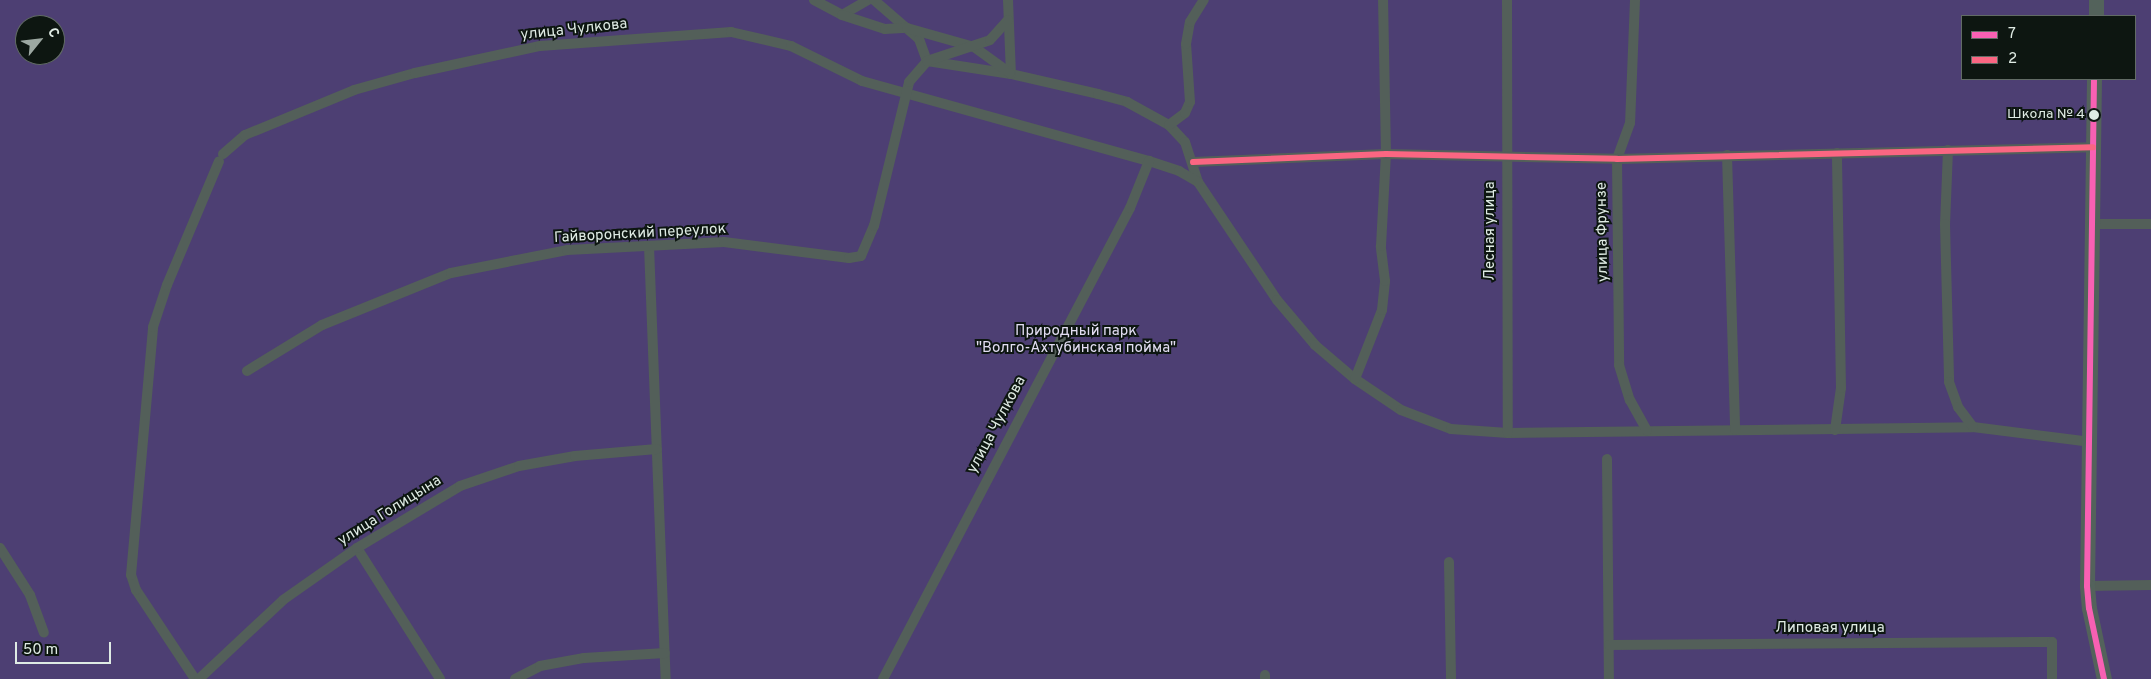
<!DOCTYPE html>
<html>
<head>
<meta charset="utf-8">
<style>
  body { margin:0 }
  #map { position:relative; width:2151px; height:679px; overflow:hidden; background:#212b26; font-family:Overpass,sans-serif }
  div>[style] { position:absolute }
  .green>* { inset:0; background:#4d3f73 }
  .street>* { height:10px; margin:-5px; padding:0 5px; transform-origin:5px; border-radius:5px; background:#535f59 }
  .secondary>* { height:15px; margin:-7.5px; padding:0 7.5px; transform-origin:7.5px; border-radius:7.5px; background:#53625b }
  .bus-1>* { height:6px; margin:-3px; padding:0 3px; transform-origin:3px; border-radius:3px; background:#f860b3 }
  .bus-2>* { height:6px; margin:-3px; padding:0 3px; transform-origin:3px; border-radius:3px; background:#fa6682 }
  .dots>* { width:14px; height:14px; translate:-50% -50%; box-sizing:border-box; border:2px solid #0d1611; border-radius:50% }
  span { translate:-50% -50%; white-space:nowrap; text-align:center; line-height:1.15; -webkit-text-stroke:4px #0d1611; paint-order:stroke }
  .bus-label { font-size:14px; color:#dfebe4 }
  .right { translate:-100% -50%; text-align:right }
  .street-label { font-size:15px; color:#dfebe4 }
  .park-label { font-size:15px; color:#e2ddf2 }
  .legend { position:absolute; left:1961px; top:15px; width:175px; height:65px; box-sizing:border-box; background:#0d1611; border:1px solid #616b65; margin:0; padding:6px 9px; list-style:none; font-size:15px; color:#dfebe4 }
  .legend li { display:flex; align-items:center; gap:10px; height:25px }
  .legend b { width:25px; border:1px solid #616b65 }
  .north { position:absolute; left:15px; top:15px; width:50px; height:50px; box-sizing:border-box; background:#0d1611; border:1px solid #616b65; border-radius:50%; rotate:61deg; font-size:14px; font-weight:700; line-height:20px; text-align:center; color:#dfebe4 }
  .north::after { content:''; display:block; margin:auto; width:18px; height:22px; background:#9ca8a2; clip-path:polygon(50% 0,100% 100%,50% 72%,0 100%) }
  .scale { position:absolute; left:15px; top:642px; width:96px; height:22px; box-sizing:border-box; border:2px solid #dfebe4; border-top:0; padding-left:6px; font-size:15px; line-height:18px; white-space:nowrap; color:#dfebe4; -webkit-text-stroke:4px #0d1611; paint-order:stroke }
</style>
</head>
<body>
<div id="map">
  <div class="green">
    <i style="clip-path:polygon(evenodd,0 0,2151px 0,2151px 679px,0 679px,0 0,1962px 16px,2135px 16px,2135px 79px,1962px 79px,1962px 16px,0 0,25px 25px,55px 25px,55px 55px,25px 55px,25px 25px)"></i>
  </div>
  <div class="street">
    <i style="left:814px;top:0;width:32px;rotate:28deg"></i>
    <i style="left:842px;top:15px;width:30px;rotate:-30deg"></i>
    <i style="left:874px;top:0;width:60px;rotate:40.9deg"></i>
    <i style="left:919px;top:39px;width:23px;rotate:70deg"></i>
    <i style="left:927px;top:61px;width:85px;rotate:8.8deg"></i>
    <i style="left:1011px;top:74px;width:89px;rotate:12.9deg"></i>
    <i style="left:1098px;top:94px;width:30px;rotate:15deg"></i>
    <i style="left:1127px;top:102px;width:48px;rotate:28.7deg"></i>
    <i style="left:1169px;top:125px;width:23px;rotate:47deg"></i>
    <i style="left:1185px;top:142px;width:42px;rotate:72deg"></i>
    <i style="left:1198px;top:182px;width:142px;rotate:56.2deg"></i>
    <i style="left:1277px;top:300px;width:59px;rotate:49.8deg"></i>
    <i style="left:1315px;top:345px;width:52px;rotate:40.4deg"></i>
    <i style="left:1355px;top:379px;width:55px;rotate:34deg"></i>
    <i style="left:1401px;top:410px;width:53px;rotate:20.8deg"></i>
    <i style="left:1451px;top:429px;width:57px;rotate:4deg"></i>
    <i style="left:1508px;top:433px;width:465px;rotate:-0.7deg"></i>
    <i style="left:1973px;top:427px;width:119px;rotate:7.2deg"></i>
    <i style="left:1008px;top:0;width:74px;rotate:87.7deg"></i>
    <i style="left:1507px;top:0;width:433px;rotate:89.9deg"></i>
    <i style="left:1635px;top:0;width:123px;rotate:92.3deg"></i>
    <i style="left:1630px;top:123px;width:38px;rotate:110deg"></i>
    <i style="left:1617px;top:159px;width:206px;rotate:89.4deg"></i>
    <i style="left:1619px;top:365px;width:37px;rotate:73deg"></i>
    <i style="left:1630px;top:400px;width:35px;rotate:61deg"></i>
    <i style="left:842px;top:15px;width:45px;rotate:18deg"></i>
    <i style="left:885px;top:29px;width:22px;rotate:-3deg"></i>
    <i style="left:907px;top:28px;width:70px;rotate:15.8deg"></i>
    <i style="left:974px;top:47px;width:44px;rotate:35.8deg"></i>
    <i style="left:1169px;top:125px;width:20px;rotate:-37deg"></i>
    <i style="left:1185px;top:113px;width:12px;rotate:-66deg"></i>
    <i style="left:1190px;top:102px;width:58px;rotate:-93.9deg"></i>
    <i style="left:1186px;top:44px;width:22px;rotate:-80deg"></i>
    <i style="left:1190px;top:22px;width:26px;rotate:-58deg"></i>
    <i style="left:1948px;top:150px;width:74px;rotate:92.3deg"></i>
    <i style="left:1945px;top:224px;width:158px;rotate:88.5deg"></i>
    <i style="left:1949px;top:382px;width:27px;rotate:70deg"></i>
    <i style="left:1958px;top:407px;width:25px;rotate:53deg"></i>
    <i style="left:223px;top:154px;width:29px;rotate:-41deg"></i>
    <i style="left:245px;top:135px;width:118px;rotate:-22.4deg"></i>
    <i style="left:354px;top:90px;width:63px;rotate:-15.6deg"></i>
    <i style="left:415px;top:73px;width:128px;rotate:-12.2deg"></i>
    <i style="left:540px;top:46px;width:192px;rotate:-4.2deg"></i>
    <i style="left:731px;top:32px;width:62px;rotate:13.1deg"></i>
    <i style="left:791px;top:46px;width:79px;rotate:26.2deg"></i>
    <i style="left:862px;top:81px;width:298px;rotate:15.6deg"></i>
    <i style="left:1149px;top:161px;width:32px;rotate:18deg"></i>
    <i style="left:1179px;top:171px;width:22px;rotate:30deg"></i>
    <i style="left:1727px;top:155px;width:275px;rotate:88.3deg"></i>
    <i style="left:1193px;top:162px;width:193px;rotate:-2.4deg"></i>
    <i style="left:1386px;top:154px;width:231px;rotate:1.2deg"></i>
    <i style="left:1617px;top:159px;width:476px;rotate:-1.4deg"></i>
    <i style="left:2094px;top:224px;width:57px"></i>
    <i style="left:649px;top:246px;width:433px;rotate:87.8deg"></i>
    <i style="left:247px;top:371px;width:88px;rotate:-31.5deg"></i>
    <i style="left:322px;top:325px;width:139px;rotate:-22deg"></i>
    <i style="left:451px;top:273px;width:118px;rotate:-11.2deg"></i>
    <i style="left:567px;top:250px;width:157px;rotate:-2.9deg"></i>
    <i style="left:724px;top:242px;width:126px;rotate:7.3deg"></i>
    <i style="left:849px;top:258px;width:12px;rotate:-9deg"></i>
    <i style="left:861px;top:256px;width:33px;rotate:-67deg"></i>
    <i style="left:874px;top:226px;width:148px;rotate:-76.3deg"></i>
    <i style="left:909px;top:82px;width:28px;rotate:-49deg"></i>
    <i style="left:927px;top:61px;width:66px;rotate:-18.4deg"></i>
    <i style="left:990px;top:40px;width:27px;rotate:-48deg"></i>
    <i style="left:1355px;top:379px;width:74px;rotate:-68.6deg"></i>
    <i style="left:1382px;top:310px;width:29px;rotate:-84deg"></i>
    <i style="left:1385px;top:281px;width:35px;rotate:-97deg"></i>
    <i style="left:1381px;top:246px;width:92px;rotate:-86.9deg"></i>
    <i style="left:1386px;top:154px;width:154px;rotate:-91.1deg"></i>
    <i style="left:1835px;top:430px;width:42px;rotate:-81.9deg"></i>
    <i style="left:1841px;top:388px;width:235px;rotate:-91deg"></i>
    <i style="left:1607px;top:459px;width:220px;rotate:89.5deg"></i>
    <i style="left:0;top:548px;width:56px;rotate:57.4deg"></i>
    <i style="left:30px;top:595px;width:40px;rotate:69.8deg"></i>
    <i style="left:357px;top:548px;width:155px;rotate:57.6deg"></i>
    <i style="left:1449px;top:562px;width:117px;rotate:89deg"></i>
    <i style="left:2087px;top:586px;width:64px;rotate:-0.9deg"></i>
    <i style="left:1609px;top:645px;width:443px;rotate:-0.4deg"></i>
    <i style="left:2052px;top:642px;width:37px;rotate:90deg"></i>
    <i style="left:1265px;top:675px;width:4px;rotate:90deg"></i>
    <i style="left:195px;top:679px;width:107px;rotate:-123.5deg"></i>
    <i style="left:136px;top:590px;width:16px;rotate:-108deg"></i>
    <i style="left:131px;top:575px;width:249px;rotate:-84.9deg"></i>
    <i style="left:153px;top:327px;width:44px;rotate:-71.6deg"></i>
    <i style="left:167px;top:285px;width:134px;rotate:-67.2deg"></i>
    <i style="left:199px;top:679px;width:115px;rotate:-43.2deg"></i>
    <i style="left:283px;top:600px;width:90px;rotate:-35.1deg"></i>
    <i style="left:357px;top:548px;width:120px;rotate:-31deg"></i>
    <i style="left:460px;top:486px;width:62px;rotate:-18.7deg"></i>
    <i style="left:519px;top:466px;width:57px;rotate:-10.1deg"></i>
    <i style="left:575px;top:456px;width:82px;rotate:-4.9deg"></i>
    <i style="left:515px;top:679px;width:28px;rotate:-27deg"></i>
    <i style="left:540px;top:666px;width:45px;rotate:-10.3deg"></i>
    <i style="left:584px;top:658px;width:81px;rotate:-3.5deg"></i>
    <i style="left:883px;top:679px;width:532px;rotate:-62.33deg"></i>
    <i style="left:1130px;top:208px;width:51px;rotate:-68deg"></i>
  </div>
  <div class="secondary">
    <i style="left:2096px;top:16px;width:16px;rotate:-90deg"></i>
    <i style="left:2094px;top:79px;width:507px;rotate:90.79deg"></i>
    <i style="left:2087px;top:586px;width:22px;rotate:85deg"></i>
    <i style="left:2089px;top:608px;width:73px;rotate:78.1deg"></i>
  </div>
  <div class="bus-1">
    <i style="left:2094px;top:79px;width:507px;rotate:90.79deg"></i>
    <i style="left:2087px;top:586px;width:22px;rotate:85deg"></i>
    <i style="left:2089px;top:608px;width:73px;rotate:78.1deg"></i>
  </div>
  <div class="bus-2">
    <i style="left:1193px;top:162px;width:193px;rotate:-2.4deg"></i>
    <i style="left:1386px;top:154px;width:231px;rotate:1.2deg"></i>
    <i style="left:1617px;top:159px;width:476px;rotate:-1.4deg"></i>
  </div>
  <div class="dots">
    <i style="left:2094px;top:115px;background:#dfebe4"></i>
  </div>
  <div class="bus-label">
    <span class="right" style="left:2085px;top:115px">Школа № 4</span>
  </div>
  <div class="street-label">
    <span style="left:574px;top:30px;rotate:-6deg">улица Чулкова</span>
    <span style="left:1491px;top:231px;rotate:-90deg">Лесная улица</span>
    <span style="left:1603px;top:232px;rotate:-91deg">улица Фрунзе</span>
    <span style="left:640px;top:234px;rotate:-3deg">Гайворонский переулок</span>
    <span style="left:997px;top:425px;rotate:-62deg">улица Чулкова</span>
    <span style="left:390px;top:511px;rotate:-32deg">улица Голицына</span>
    <span style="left:1830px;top:629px">Липовая улица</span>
  </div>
  <div class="park-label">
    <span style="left:1076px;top:340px">Природный парк<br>"Волго-Ахтубинская пойма"</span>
  </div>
  <ul class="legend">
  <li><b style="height:6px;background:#f860b3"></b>7</li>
  <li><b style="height:6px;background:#fa6682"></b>2</li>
  </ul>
  <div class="north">С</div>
  <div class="scale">50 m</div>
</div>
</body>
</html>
